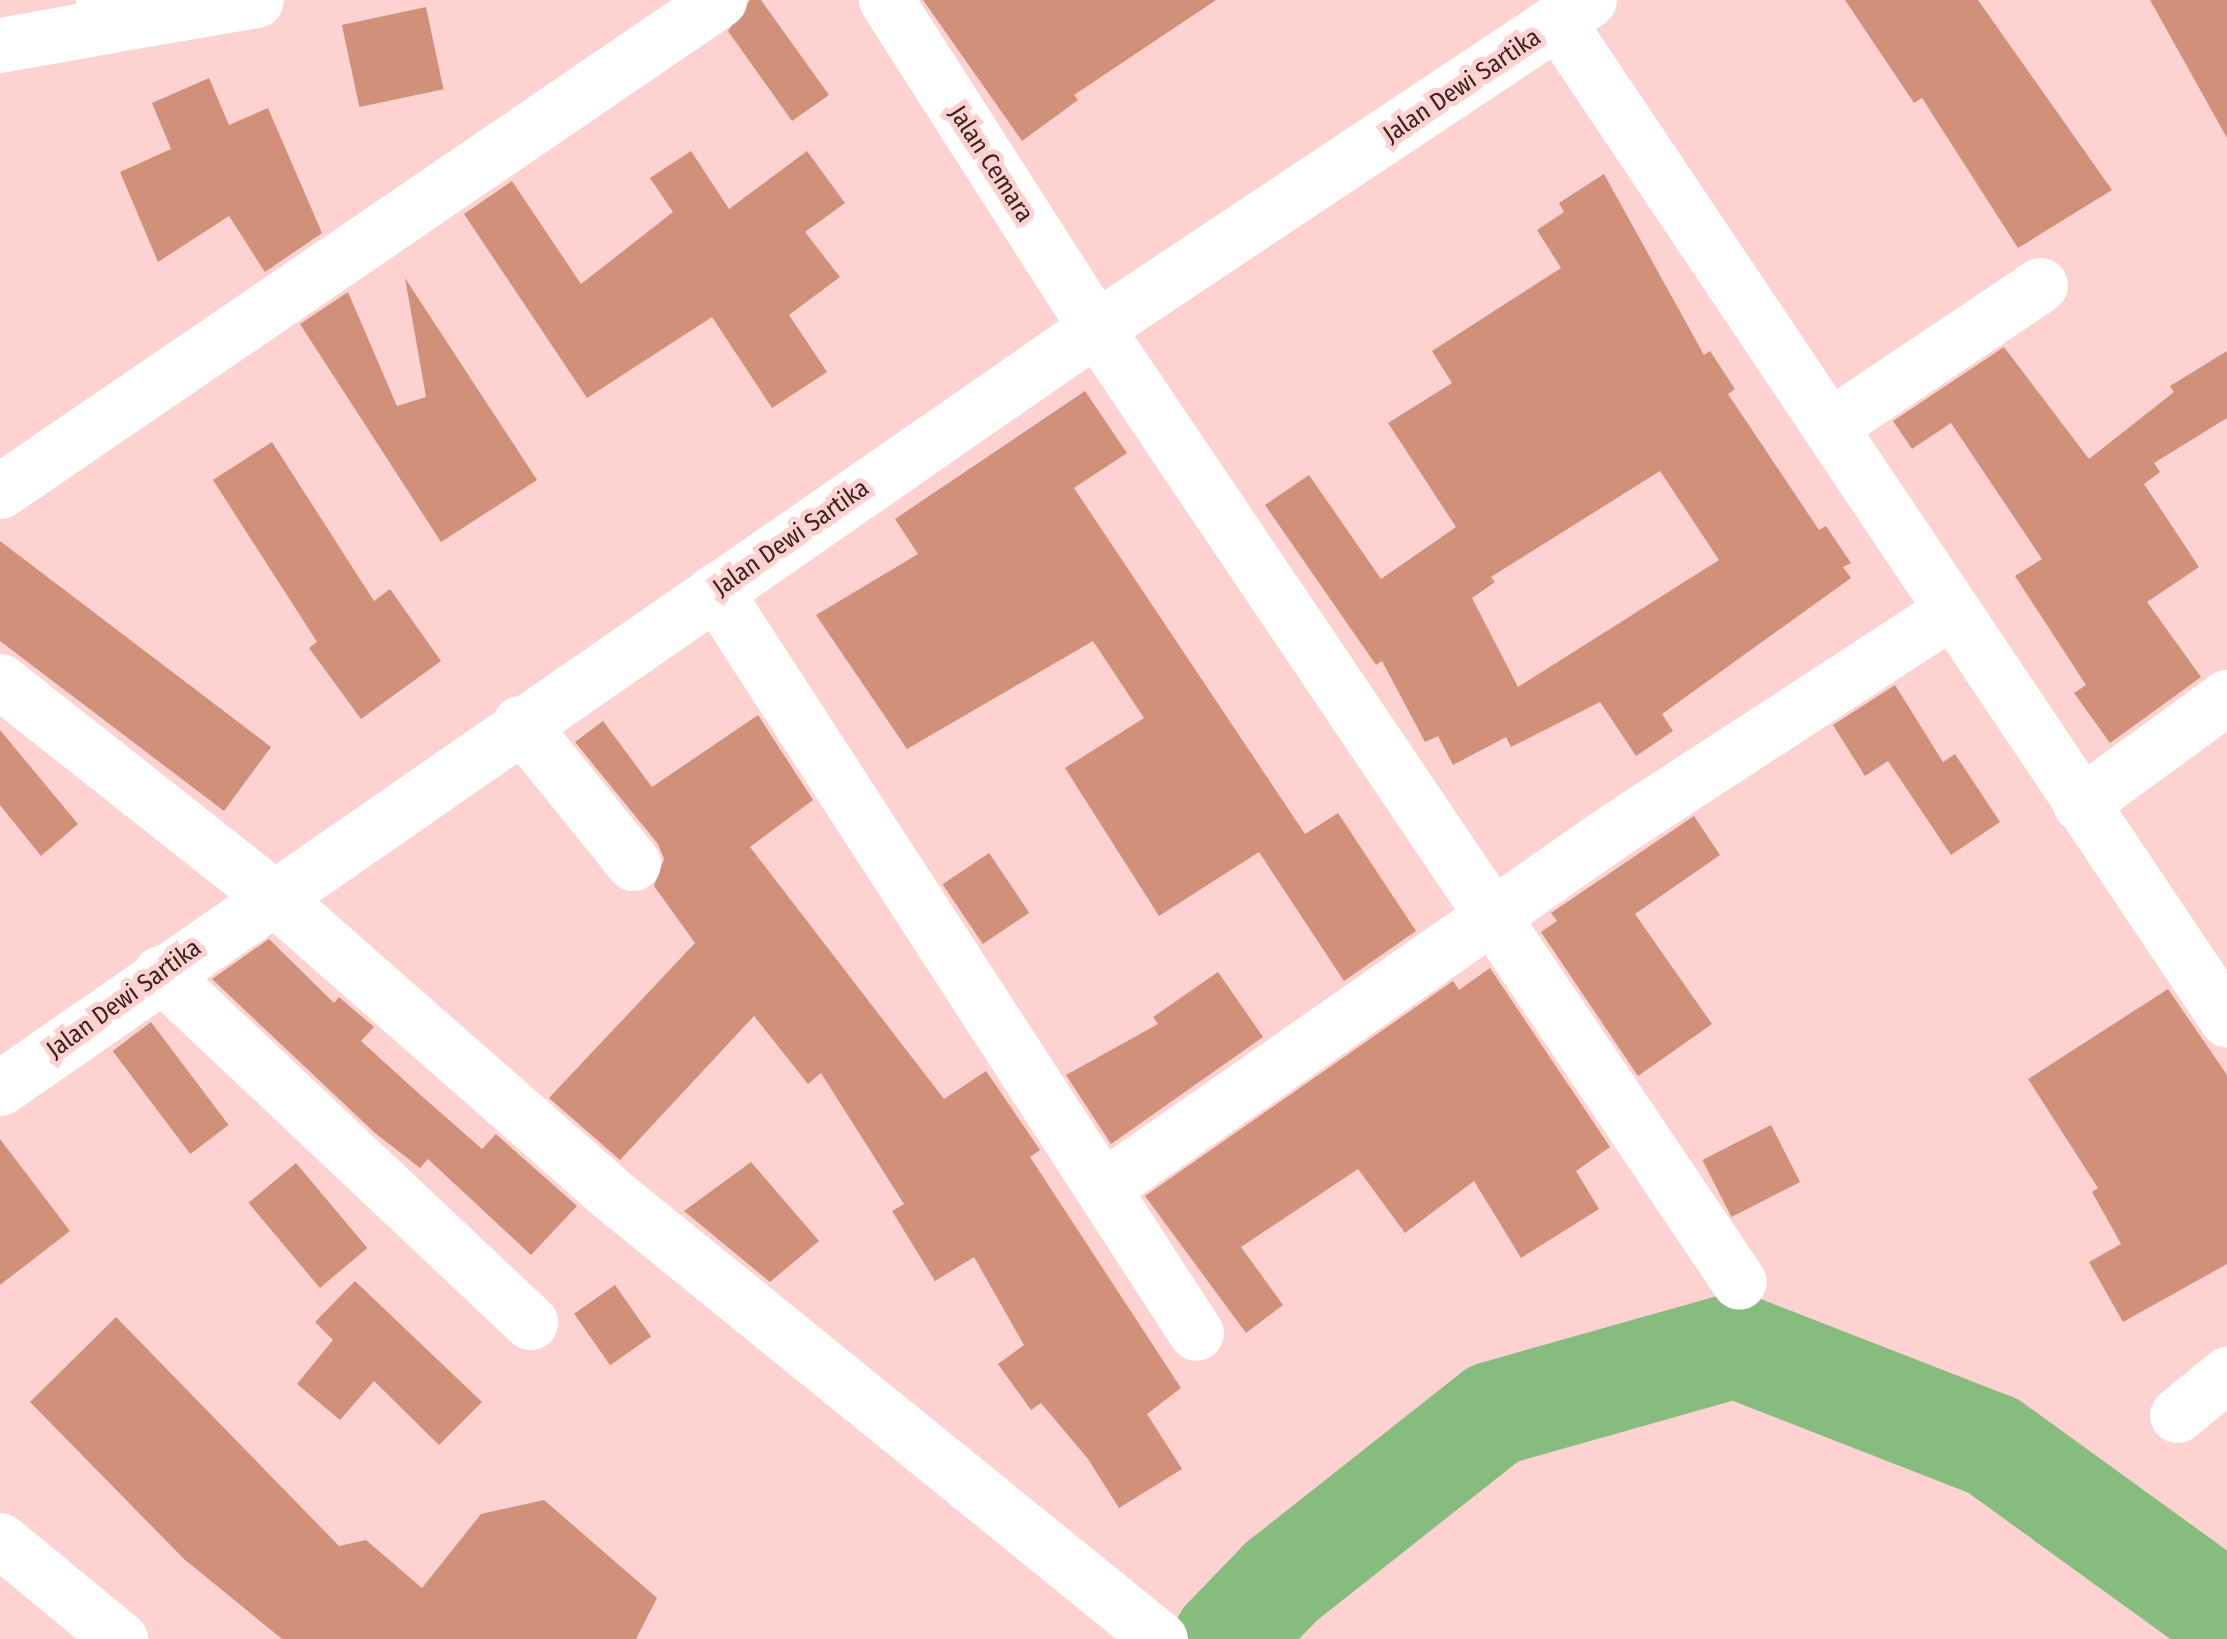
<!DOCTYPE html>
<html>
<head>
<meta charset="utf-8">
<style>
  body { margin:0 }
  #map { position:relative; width:2227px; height:1639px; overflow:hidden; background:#fed2d0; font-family:"Fira Sans Condensed",sans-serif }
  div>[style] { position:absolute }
  .river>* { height:105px; margin:-52.5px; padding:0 52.5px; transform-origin:52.5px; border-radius:52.5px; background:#86bd7e }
  .building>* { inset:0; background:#d09079; transform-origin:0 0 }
  .minor>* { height:55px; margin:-27.5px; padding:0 27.5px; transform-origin:27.5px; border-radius:27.5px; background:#fff }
  .major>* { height:55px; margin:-27.5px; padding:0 27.5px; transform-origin:27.5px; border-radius:27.5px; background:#fff }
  span { translate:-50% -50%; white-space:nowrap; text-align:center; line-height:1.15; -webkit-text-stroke:10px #fed2d0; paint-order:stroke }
  .street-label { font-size:25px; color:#3e2322 }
</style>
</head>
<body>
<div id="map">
  <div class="river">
    <i style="left:1225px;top:1639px;width:81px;rotate:-46deg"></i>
    <i style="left:1281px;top:1581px;width:271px;rotate:-38.3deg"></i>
    <i style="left:1494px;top:1413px;width:250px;rotate:-15.8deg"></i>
    <i style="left:1735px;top:1345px;width:276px;rotate:21.3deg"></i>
    <i style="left:1992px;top:1445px;width:290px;rotate:35.9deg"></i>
  </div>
  <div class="building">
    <i style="clip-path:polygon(750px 0,761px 0,829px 95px,792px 121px,728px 31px)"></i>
    <i style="clip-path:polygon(923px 0,1216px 0,1074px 95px,1078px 100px,1022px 141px)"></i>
    <i style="clip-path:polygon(1845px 0,1978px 0,2112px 190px,2018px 248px,1922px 98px,1914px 103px)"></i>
    <i style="clip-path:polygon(2150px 0,2227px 0,2227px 138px)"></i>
    <i style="left:426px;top:7px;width:84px;height:86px;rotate:78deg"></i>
    <i style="clip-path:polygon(209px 78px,229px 125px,268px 108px,322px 233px,265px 272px,229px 216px,158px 262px,120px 172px,171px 149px,152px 103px)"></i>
    <i style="clip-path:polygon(691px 151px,729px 209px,807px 151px,845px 203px,805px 232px,840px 277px,789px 315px,827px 372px,772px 408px,712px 317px,587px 398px,464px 214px,512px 181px,581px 284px,673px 212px,650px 178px)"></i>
    <i style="clip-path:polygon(evenodd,1604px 174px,1704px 355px,1710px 351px,1735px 389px,1728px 394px,1819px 530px,1826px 526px,1851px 563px,1843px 567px,1851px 578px,1662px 714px,1673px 731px,1636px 756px,1600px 702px,1511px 747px,1506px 737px,1453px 765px,1438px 736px,1425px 742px,1382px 661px,1376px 665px,1265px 505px,1309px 475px,1381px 579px,1456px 527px,1388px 423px,1452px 383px,1432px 351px,1561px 268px,1537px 230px,1564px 212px,1559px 203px,1604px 174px,1660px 471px,1719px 560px,1518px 687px,1472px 598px,1495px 582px,1491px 577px,1660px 471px)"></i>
    <i style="clip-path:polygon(405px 278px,537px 480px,441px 542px,300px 324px,348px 292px,397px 406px,426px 397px)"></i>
    <i style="clip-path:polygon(2004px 347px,2089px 459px,2174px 392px,2170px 386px,2227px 351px,2227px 418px,2154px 463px,2160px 472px,2144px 484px,2199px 567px,2147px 602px,2201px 677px,2110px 743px,2074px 693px,2086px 685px,2015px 576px,2042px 559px,1951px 423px,1912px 449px,1893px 421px)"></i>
    <i style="clip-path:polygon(1085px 391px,1127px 453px,1074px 488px,1305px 834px,1338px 813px,1416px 931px,1344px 981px,1259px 852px,1159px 916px,1065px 768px,1144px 718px,1093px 641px,907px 749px,816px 615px,918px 554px,895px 519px)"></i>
    <i style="clip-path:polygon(272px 442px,374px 601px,390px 589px,441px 661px,361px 719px,309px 648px,317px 642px,213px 480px)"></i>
    <i style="clip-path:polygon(0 541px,271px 747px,224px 811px,0 641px)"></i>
    <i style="clip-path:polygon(1895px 685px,1943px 762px,1955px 754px,2000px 822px,1951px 855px,1888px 761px,1865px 776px,1833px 725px)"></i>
    <i style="clip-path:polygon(758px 715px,813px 800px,750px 847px,944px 1099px,986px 1071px,1040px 1150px,1030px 1157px,1181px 1388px,1147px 1414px,1182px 1469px,1119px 1508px,1088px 1459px,1041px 1403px,1031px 1410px,998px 1364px,1024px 1345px,974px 1257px,935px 1281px,892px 1211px,904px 1204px,821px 1073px,808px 1084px,754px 1016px,620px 1160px,549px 1098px,695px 943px,654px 886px,664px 859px,658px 844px,575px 742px,603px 721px,652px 787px)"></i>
    <i style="clip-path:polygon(0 730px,78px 824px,41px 856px,0 805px)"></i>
    <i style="clip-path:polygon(1694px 816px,1720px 855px,1635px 914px,1712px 1024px,1638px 1076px,1541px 932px,1557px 921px,1551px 913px)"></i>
    <i style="left:989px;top:853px;width:72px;height:56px;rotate:56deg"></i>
    <i style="clip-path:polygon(269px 939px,334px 1003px,339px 997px,374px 1027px,361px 1041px,416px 1091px,482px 1149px,496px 1134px,577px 1206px,531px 1255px,428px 1159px,420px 1168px,375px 1133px,212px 979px)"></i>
    <i style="clip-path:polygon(1490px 968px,1610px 1147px,1576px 1171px,1599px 1209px,1521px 1258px,1474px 1181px,1405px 1233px,1358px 1169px,1241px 1247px,1283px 1305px,1246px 1333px,1145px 1196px,1453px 981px,1459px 990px)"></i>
    <i style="clip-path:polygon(1218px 972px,1263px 1037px,1111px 1144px,1066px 1075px,1158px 1024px,1153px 1017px)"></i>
    <i style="clip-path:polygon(2168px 989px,2227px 1075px,2227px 1264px,2123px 1322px,2089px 1262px,2121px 1244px,2092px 1192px,2098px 1188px,2028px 1079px)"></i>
    <i style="left:151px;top:1022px;width:129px;height:48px;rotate:53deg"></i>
    <i style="left:1771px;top:1125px;width:64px;height:77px;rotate:63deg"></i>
    <i style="clip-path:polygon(0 1139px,70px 1231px,0 1285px)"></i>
    <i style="clip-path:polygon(751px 1162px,819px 1241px,770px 1282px,684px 1211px)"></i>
    <i style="left:296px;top:1163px;width:111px;height:62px;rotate:50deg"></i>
    <i style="clip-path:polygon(355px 1281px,482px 1402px,439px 1445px,374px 1381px,340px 1420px,297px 1384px,333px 1340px,315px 1322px)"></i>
    <i style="left:615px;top:1285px;width:63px;height:50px;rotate:55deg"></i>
    <i style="clip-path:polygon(116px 1317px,339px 1546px,366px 1540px,422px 1588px,481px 1514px,544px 1500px,657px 1598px,636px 1639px,282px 1639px,184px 1559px,30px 1402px)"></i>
  </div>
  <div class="minor">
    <i style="left:886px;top:0;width:389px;rotate:57.4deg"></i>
    <i style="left:1096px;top:328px;width:1150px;rotate:56.02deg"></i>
    <i style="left:1558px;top:22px;width:1201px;rotate:56.16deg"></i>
    <i style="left:106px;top:26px;width:152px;rotate:-9.8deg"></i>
    <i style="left:0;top:45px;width:108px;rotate:-10.2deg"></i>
    <i style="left:106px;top:26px;width:26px;rotate:-97deg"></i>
    <i style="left:1830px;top:426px;width:253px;rotate:-33.9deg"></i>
    <i style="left:0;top:491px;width:871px;rotate:-34.33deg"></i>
    <i style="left:715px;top:591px;width:884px;rotate:57.05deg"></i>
    <i style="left:0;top:681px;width:344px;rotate:38.3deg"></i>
    <i style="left:270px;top:894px;width:453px;rotate:41.3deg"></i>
    <i style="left:610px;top:1193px;width:708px;rotate:39.04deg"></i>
    <i style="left:520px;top:723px;width:180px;rotate:51.1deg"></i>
    <i style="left:2080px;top:804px;width:182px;rotate:-36.1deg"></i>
    <i style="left:160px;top:973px;width:509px;rotate:43.33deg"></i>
    <i style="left:1104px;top:1187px;width:623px;rotate:-34.94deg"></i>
    <i style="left:1615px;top:830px;width:401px;rotate:-33.1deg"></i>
    <i style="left:2177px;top:1415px;width:65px;rotate:-39.4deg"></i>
  </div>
  <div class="major">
    <i style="left:0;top:1088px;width:1334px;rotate:-34.74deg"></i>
    <i style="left:1096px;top:328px;width:592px;rotate:-33.64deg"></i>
    <i style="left:0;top:1540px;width:156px;rotate:39.5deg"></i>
  </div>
  <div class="street-label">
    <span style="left:1462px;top:86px;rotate:-34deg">Jalan Dewi Sartika</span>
    <span style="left:991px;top:164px;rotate:57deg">Jalan Cemara</span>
    <span style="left:791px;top:538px;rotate:-35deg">Jalan Dewi Sartika</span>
    <span style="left:124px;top:999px;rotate:-36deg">Jalan Dewi Sartika</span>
  </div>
</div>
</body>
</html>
